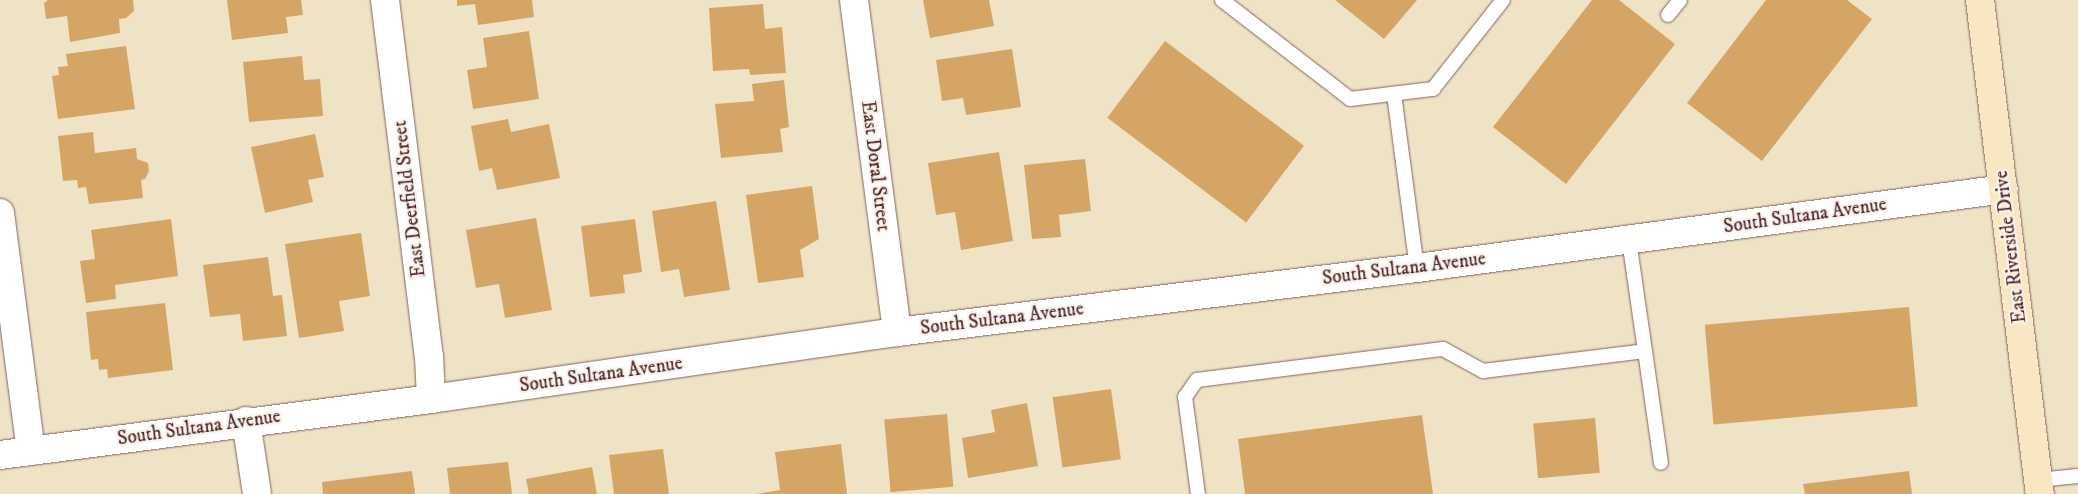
<!DOCTYPE html>
<html>
<head>
<meta charset="utf-8">
<style>
  body { margin:0 }
  #map { position:relative; width:2078px; height:494px; overflow:hidden; background:#efe3c6; font-family:"IM FELL DW Pica",serif }
  div>[style] { position:absolute }
  .building>* { inset:0; background:#d5a565; transform-origin:0 0 }
  .roads { filter:drop-shadow(0 0 1px #846461) drop-shadow(0 0 1px #846461) }
  .lane>* { height:14px; margin:-7px; padding:0 7px; transform-origin:7px; border-radius:7px; background:#fff }
  .street>* { height:28px; margin:-14px; padding:0 14px; transform-origin:14px; border-radius:14px; background:#fff }
  .secondary>* { height:28px; margin:-14px; padding:0 14px; transform-origin:14px; border-radius:14px; background:#f9e7c3 }
  span { translate:-50% -50%; white-space:nowrap; text-align:center; line-height:1.15; -webkit-text-stroke:4.5px #f7f3e8; paint-order:stroke }
  .street-label { font-size:19px; color:#4a1f2b }
</style>
</head>
<body>
<div id="map">
  <div class="building">
    <i style="clip-path:polygon(48px 0,133px 0,134px 11px,126px 18px,119px 19px,120px 33px,70px 42px,67px 16px,46px 19px,44px 3px)"></i>
    <i style="clip-path:polygon(227px 0,301px 0,303px 15px,286px 17px,288px 33px,232px 40px)"></i>
    <i style="clip-path:polygon(457px 0,532px 0,534px 17px,478px 25px,475px 4px,457px 6px)"></i>
    <i style="clip-path:polygon(923px 0,989px 0,994px 26px,930px 38px)"></i>
    <i style="clip-path:polygon(1335px 0,1417px 0,1384px 39px)"></i>
    <i style="clip-path:polygon(1592px 0,1619px 0,1675px 44px,1566px 184px,1493px 127px)"></i>
    <i style="clip-path:polygon(1766px 0,1847px 0,1872px 19px,1762px 161px,1687px 103px)"></i>
    <i style="clip-path:polygon(763px 4px,765px 29px,782px 27px,786px 73px,750px 75px,749px 69px,713px 71px,709px 8px)"></i>
    <i style="clip-path:polygon(529px 31px,539px 99px,473px 109px,467px 70px,487px 67px,483px 38px)"></i>
    <i style="left:1165px;top:41px;width:174px;height:96px;rotate:37deg"></i>
    <i style="clip-path:polygon(126px 46px,135px 109px,58px 119px,52px 76px,59px 75px,58px 67px,68px 66px,66px 54px)"></i>
    <i style="clip-path:polygon(1012px 49px,1021px 107px,966px 115px,963px 98px,942px 101px,936px 60px)"></i>
    <i style="clip-path:polygon(302px 56px,304px 80px,320px 79px,323px 116px,249px 122px,243px 62px)"></i>
    <i style="clip-path:polygon(784px 80px,789px 127px,780px 129px,783px 152px,721px 158px,715px 104px,754px 101px,752px 84px)"></i>
    <i style="clip-path:polygon(508px 119px,511px 132px,549px 124px,560px 178px,497px 190px,492px 168px,479px 171px,471px 126px)"></i>
    <i style="clip-path:polygon(93px 132px,95px 153px,136px 148px,137px 159px,148px 163px,149px 171px,145px 179px,141px 180px,143px 198px,89px 204px,86px 187px,78px 188px,77px 180px,63px 181px,58px 136px)"></i>
    <i style="clip-path:polygon(315px 134px,324px 177px,308px 180px,313px 202px,265px 213px,251px 147px)"></i>
    <i style="clip-path:polygon(999px 152px,1013px 241px,961px 250px,955px 212px,936px 215px,928px 163px)"></i>
    <i style="clip-path:polygon(1085px 159px,1091px 211px,1059px 215px,1061px 237px,1032px 239px,1024px 165px)"></i>
    <i style="clip-path:polygon(812px 186px,819px 239px,800px 250px,804px 277px,758px 283px,746px 195px)"></i>
    <i style="clip-path:polygon(716px 201px,730px 290px,684px 297px,679px 269px,661px 272px,652px 211px)"></i>
    <i style="clip-path:polygon(536px 218px,552px 310px,505px 318px,499px 284px,476px 288px,466px 230px)"></i>
    <i style="clip-path:polygon(171px 219px,178px 276px,115px 285px,116px 299px,86px 303px,80px 261px,95px 259px,91px 230px)"></i>
    <i style="clip-path:polygon(635px 219px,642px 272px,623px 275px,625px 293px,590px 297px,581px 226px)"></i>
    <i style="clip-path:polygon(361px 233px,370px 296px,339px 301px,344px 331px,299px 338px,285px 244px)"></i>
    <i style="clip-path:polygon(268px 257px,273px 296px,282px 295px,287px 336px,243px 341px,240px 314px,210px 317px,203px 265px)"></i>
    <i style="clip-path:polygon(165px 303px,173px 370px,108px 378px,107px 369px,99px 370px,98px 359px,91px 360px,86px 312px)"></i>
    <i style="left:1909px;top:307px;width:100px;height:205px;rotate:85deg"></i>
    <i style="left:1111px;top:389px;width:71px;height:59px;rotate:82deg"></i>
    <i style="clip-path:polygon(1027px 403px,1038px 466px,968px 478px,962px 438px,995px 432px,991px 410px)"></i>
    <i style="left:947px;top:414px;width:73px;height:63px;rotate:85deg"></i>
    <i style="clip-path:polygon(1422px 415px,1433px 494px,1245px 494px,1238px 439px)"></i>
    <i style="left:1595px;top:418px;width:55px;height:62px;rotate:85deg"></i>
    <i style="clip-path:polygon(841px 444px,847px 494px,756px 494px,780px 490px,775px 452px)"></i>
    <i style="clip-path:polygon(663px 449px,669px 494px,614px 494px,609px 455px)"></i>
    <i style="clip-path:polygon(508px 462px,512px 494px,450px 494px,447px 468px)"></i>
    <i style="clip-path:polygon(592px 467px,597px 494px,529px 494px,526px 479px)"></i>
    <i style="clip-path:polygon(412px 471px,415px 494px,323px 494px,322px 482px)"></i>
    <i style="clip-path:polygon(1909px 471px,1912px 494px,1805px 494px,1803px 484px)"></i>
  </div>
  <div class="roads">
    <div class="lane">
      <i style="left:1222px;top:0;width:162px;rotate:37.7deg"></i>
      <i style="left:1350px;top:99px;width:84px;rotate:-6.9deg"></i>
      <i style="left:1433px;top:89px;width:113px;rotate:-51.8deg"></i>
      <i style="left:1668px;top:15px;width:19px;rotate:-51deg"></i>
      <i style="left:1394px;top:94px;width:176px;rotate:82.5deg"></i>
      <i style="left:1645px;top:351px;width:113px;rotate:81.9deg"></i>
      <i style="left:2038px;top:480px;width:40px;rotate:-5.7deg"></i>
      <i style="left:1198px;top:494px;width:98px;rotate:-97.6deg"></i>
      <i style="left:1185px;top:397px;width:21px;rotate:-55deg"></i>
      <i style="left:1197px;top:380px;width:248px;rotate:-7.2deg"></i>
      <i style="left:1443px;top:349px;width:46px;rotate:28.8deg"></i>
      <i style="left:1483px;top:371px;width:163px;rotate:-7deg"></i>
      <i style="left:1645px;top:351px;width:112px;rotate:-98.2deg"></i>
    </div>
    <div class="street">
      <i style="left:385px;top:0;width:359px;rotate:83deg"></i>
      <i style="left:429px;top:356px;width:43px;rotate:87.3deg"></i>
      <i style="left:854px;top:0;width:335px;rotate:82.6deg"></i>
      <i style="left:0;top:213px;width:240px;rotate:82.6deg"></i>
      <i style="left:246px;top:421px;width:74px;rotate:81.4deg"></i>
      <i style="left:0;top:455px;width:435px;rotate:-7.4deg"></i>
      <i style="left:431px;top:399px;width:471px;rotate:-8.2deg"></i>
      <i style="left:897px;top:332px;width:524px;rotate:-7.02deg"></i>
      <i style="left:1417px;top:268px;width:592px;rotate:-7.66deg"></i>
    </div>
    <div class="secondary">
      <i style="left:1980px;top:0;width:498px;rotate:83.1deg"></i>
    </div>
  </div>
  <div class="street-label">
    <span style="left:875px;top:166px;rotate:83deg">East Doral Street</span>
    <span style="left:410px;top:199px;rotate:-97deg">East Deerfield Street</span>
    <span style="left:1805px;top:216px;rotate:-8deg">South Sultana Avenue</span>
    <span style="left:2011px;top:247px;rotate:-97deg">East Riverside Drive</span>
    <span style="left:1404px;top:269px;rotate:-7deg">South Sultana Avenue</span>
    <span style="left:1002px;top:319px;rotate:-7deg">South Sultana Avenue</span>
    <span style="left:601px;top:375px;rotate:-8deg">South Sultana Avenue</span>
    <span style="left:199px;top:428px;rotate:-8deg">South Sultana Avenue</span>
  </div>
</div>
</body>
</html>
